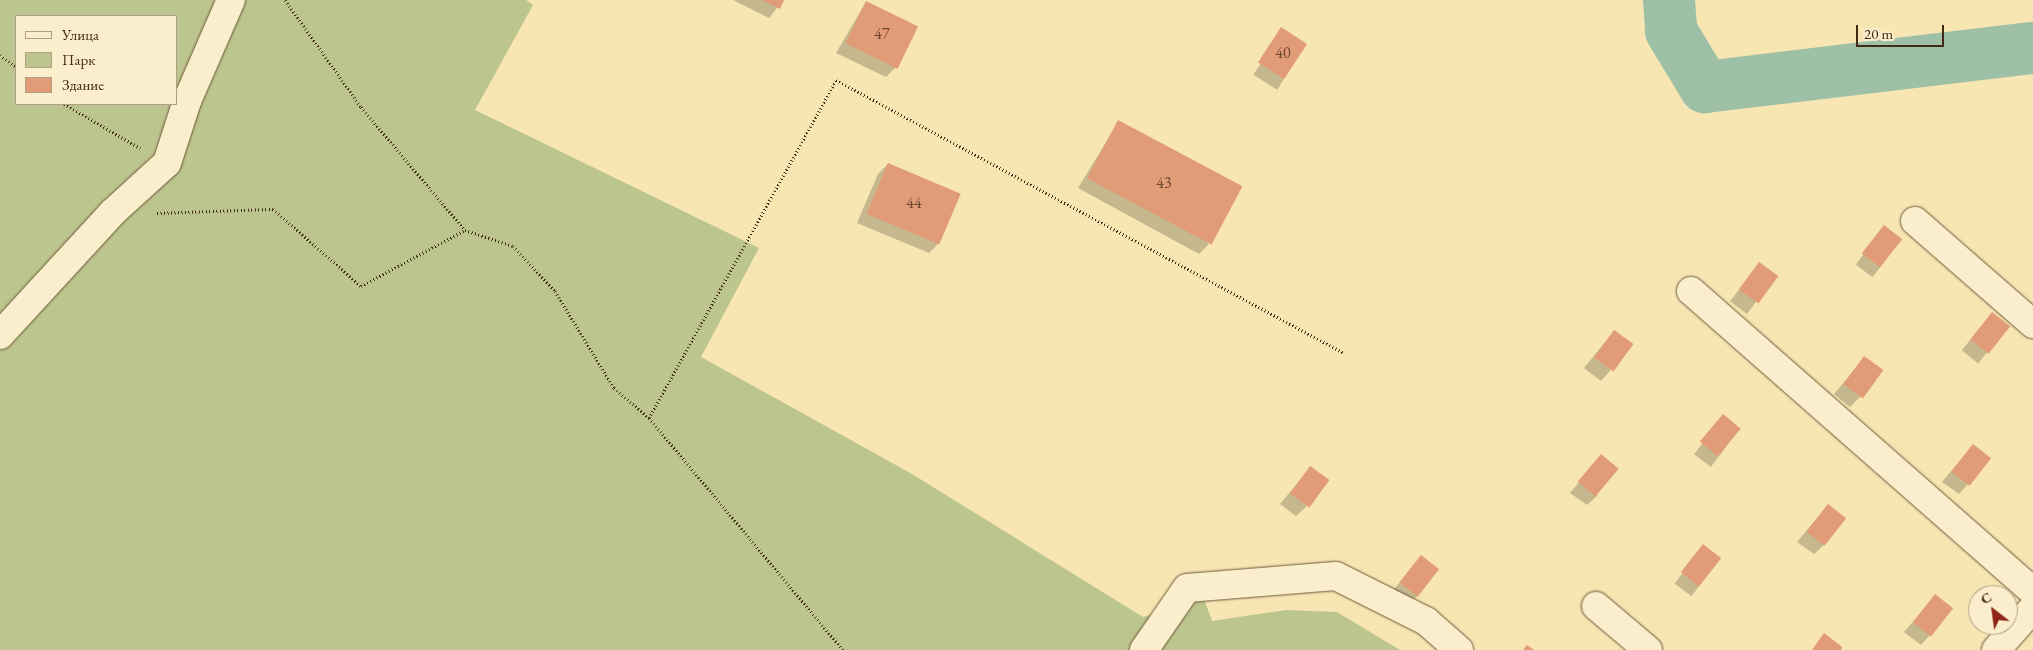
<!DOCTYPE html>
<html>
<head>
<meta charset="utf-8">
<style>
  body { margin:0 }
  #map { position:relative; width:2033px; height:650px; overflow:hidden; background:#f7e5b2; font-family:"EB Garamond",serif }
  div>[style] { position:absolute }
  .green>* { inset:0; background:#bbc58d }
  .shadow>* { inset:0; background:#0003; transform-origin:0 0 }
  .river>* { height:52px; margin:-26px; padding:0 26px; transform-origin:26px; border-radius:26px; background:#9ec0a7 }
  .building>* { inset:0; background:#e19b76; transform-origin:0 0 }
  .path>* { height:3px; margin-top:-1.5px; transform-origin:0; background:repeating-linear-gradient(90deg,#412a15 0 1px,transparent 0 3.5px) }
  .roads { filter:drop-shadow(0 0 1px #6e593c) drop-shadow(0 0 1px #6e593c) }
  .minor>* { height:28px; margin:-14px; padding:0 14px; transform-origin:14px; border-radius:14px; background:#faeecd }
  span { translate:-50% -50%; white-space:nowrap; text-align:center; line-height:1.15; -webkit-text-stroke:4.5px #faeecd; paint-order:stroke }
  .number-label { font-size:16px; color:#69462d }
  .number-label span { -webkit-text-stroke-width:0 }
  .legend { position:absolute; left:15px; top:15px; width:162px; height:90px; box-sizing:border-box; background:#faeecd; border:1px solid #b0a083; margin:0; padding:6px 9px; list-style:none; font-size:15px; color:#412a15 }
  .legend li { display:flex; align-items:center; gap:10px; height:25px }
  .legend b { width:25px; border:1px solid #b0a083 }
  .north { position:absolute; left:1968px; top:585px; width:50px; height:50px; box-sizing:border-box; background:#faeecd; border:1px solid #b0a083; border-radius:50%; rotate:330deg; font-size:14px; font-weight:700; line-height:20px; text-align:center; color:#412a15 }
  .north::after { content:''; display:block; margin:auto; width:18px; height:22px; background:#8f2418; clip-path:polygon(50% 0,100% 100%,50% 72%,0 100%) }
  .scale { position:absolute; left:1856px; top:25px; width:88px; height:22px; box-sizing:border-box; border:2px solid #412a15; border-top:0; padding-left:6px; font-size:15px; line-height:18px; white-space:nowrap; color:#412a15; -webkit-text-stroke:4px #faeecd; paint-order:stroke }
</style>
</head>
<body>
<div id="map">
  <div class="green">
    <i style="clip-path:polygon(evenodd,0 0,526px 0,533px 5px,475px 110px,759px 248px,701px 357px,912px 474px,1143px 617px,1204px 599px,1212px 621px,1286px 610px,1337px 612px,1400px 650px,0 650px,0 0,16px 16px,176px 16px,176px 104px,16px 104px,16px 16px)"></i>
  </div>
  <div class="shadow">
    <i style="clip-path:polygon(733px 0,783px 0,769px 18px)"></i>
    <i style="clip-path:polygon(866px 2px,896px 67px,886px 77px,836px 53px)"></i>
    <i style="left:1282px;top:29px;width:28px;height:54px;rotate:32deg"></i>
    <i style="clip-path:polygon(1119px 121px,1209px 244px,1199px 254px,1078px 188px)"></i>
    <i style="clip-path:polygon(888px 164px,939px 243px,929px 253px,857px 223px,878px 174px)"></i>
    <i style="left:1884px;top:227px;width:21px;height:47px;rotate:37deg"></i>
    <i style="left:1759px;top:263px;width:21px;height:48px;rotate:37deg"></i>
    <i style="left:1992px;top:313px;width:21px;height:48px;rotate:39deg"></i>
    <i style="clip-path:polygon(1614px 331px,1610px 371px,1601px 381px,1584px 368px)"></i>
    <i style="clip-path:polygon(1864px 358px,1860px 397px,1850px 407px,1834px 394px)"></i>
    <i style="left:1723px;top:416px;width:21px;height:48px;rotate:37deg"></i>
    <i style="clip-path:polygon(1973px 445px,1968px 484px,1959px 494px,1942px 482px)"></i>
    <i style="clip-path:polygon(1601px 456px,1597px 496px,1587px 505px,1570px 493px)"></i>
    <i style="clip-path:polygon(1310px 468px,1306px 507px,1296px 516px,1280px 504px)"></i>
    <i style="clip-path:polygon(1828px 505px,1824px 545px,1814px 554px,1797px 542px)"></i>
    <i style="left:1703px;top:546px;width:21px;height:47px;rotate:37deg"></i>
    <i style="clip-path:polygon(1421px 556px,1417px 596px,1407px 606px,1391px 593px)"></i>
    <i style="clip-path:polygon(1935px 596px,1930px 635px,1921px 645px,1904px 632px)"></i>
  </div>
  <div class="river">
    <i style="left:1669px;top:0;width:31px;rotate:86deg"></i>
    <i style="left:1671px;top:31px;width:66px;rotate:58.7deg"></i>
    <i style="left:1705px;top:87px;width:330px;rotate:-6.8deg"></i>
  </div>
  <div class="building">
    <i style="clip-path:polygon(762px 0,784px 0,780px 9px)"></i>
    <i style="left:866px;top:1px;width:58px;height:47px;rotate:26deg"></i>
    <i style="left:1281px;top:27px;width:31px;height:42px;rotate:33deg"></i>
    <i style="left:1118px;top:120px;width:141px;height:66px;rotate:28deg"></i>
    <i style="left:888px;top:163px;width:79px;height:55px;rotate:23deg"></i>
    <i style="left:1884px;top:225px;width:23px;height:36px;rotate:38deg"></i>
    <i style="left:1759px;top:262px;width:24px;height:34px;rotate:36deg"></i>
    <i style="left:1992px;top:312px;width:23px;height:35px;rotate:38deg"></i>
    <i style="left:1614px;top:330px;width:24px;height:34px;rotate:36deg"></i>
    <i style="left:1864px;top:356px;width:24px;height:35px;rotate:36deg"></i>
    <i style="left:1723px;top:414px;width:23px;height:36px;rotate:40deg"></i>
    <i style="left:1973px;top:444px;width:23px;height:35px;rotate:38deg"></i>
    <i style="left:1601px;top:454px;width:23px;height:36px;rotate:40deg"></i>
    <i style="left:1310px;top:466px;width:24px;height:34px;rotate:36deg"></i>
    <i style="left:1828px;top:504px;width:23px;height:35px;rotate:38deg"></i>
    <i style="left:1703px;top:544px;width:23px;height:36px;rotate:38deg"></i>
    <i style="left:1421px;top:555px;width:23px;height:35px;rotate:38deg"></i>
    <i style="left:1935px;top:594px;width:23px;height:36px;rotate:38deg"></i>
    <i style="clip-path:polygon(1824px 633px,1842px 647px,1841px 650px,1812px 650px)"></i>
    <i style="clip-path:polygon(1527px 645px,1534px 650px,1523px 650px)"></i>
  </div>
  <div class="path">
    <i style="left:285px;top:0;width:131px;rotate:54.6deg"></i>
    <i style="left:361px;top:107px;width:161px;rotate:49.8deg"></i>
    <i style="left:0;top:55px;width:20px;rotate:37deg"></i>
    <i style="left:64px;top:104px;width:88px;rotate:30.1deg"></i>
    <i style="left:157px;top:213px;width:116px;rotate:-2deg"></i>
    <i style="left:273px;top:209px;width:117px;rotate:41.2deg"></i>
    <i style="left:361px;top:286px;width:118px;rotate:-28.3deg"></i>
    <i style="left:465px;top:230px;width:51px;rotate:18.4deg"></i>
    <i style="left:513px;top:246px;width:62px;rotate:47deg"></i>
    <i style="left:555px;top:291px;width:114px;rotate:58.7deg"></i>
    <i style="left:614px;top:388px;width:46px;rotate:40.6deg"></i>
    <i style="left:649px;top:418px;width:302px;rotate:50.1deg"></i>
    <i style="left:649px;top:418px;width:386px;rotate:-61deg"></i>
    <i style="left:836px;top:80px;width:577px;rotate:28.25deg"></i>
  </div>
  <div class="roads">
    <div class="minor">
      <i style="left:1915px;top:221px;width:157px;rotate:41.1deg"></i>
      <i style="left:1691px;top:291px;width:455px;rotate:41.3deg"></i>
      <i style="left:0;top:335px;width:166px;rotate:-47.4deg"></i>
      <i style="left:112px;top:213px;width:74px;rotate:-42.3deg"></i>
      <i style="left:167px;top:163px;width:65px;rotate:-72.1deg"></i>
      <i style="left:187px;top:101px;width:110px;rotate:-66.5deg"></i>
      <i style="left:1596px;top:606px;width:68px;rotate:40.2deg"></i>
      <i style="left:1144px;top:650px;width:75px;rotate:-55.3deg"></i>
      <i style="left:1187px;top:588px;width:149px;rotate:-4.6deg"></i>
      <i style="left:1336px;top:576px;width:101px;rotate:26.6deg"></i>
      <i style="left:1426px;top:621px;width:44px;rotate:41.3deg"></i>
      <i style="left:1996px;top:650px;width:56px;rotate:-48.6deg"></i>
    </div>
  </div>
  <div class="number-label">
    <span style="left:882px;top:34px">47</span>
    <span style="left:1283px;top:53px">40</span>
    <span style="left:1164px;top:183px">43</span>
    <span style="left:914px;top:203px">44</span>
  </div>
  <ul class="legend">
  <li><b style="height:6px;background:#faeecd"></b>Улица</li>
  <li><b style="height:14px;background:#bbc58d"></b>Парк</li>
  <li><b style="height:14px;background:#e19b76"></b>Здание</li>
  </ul>
  <div class="north">С</div>
  <div class="scale">20 m</div>
</div>
</body>
</html>
